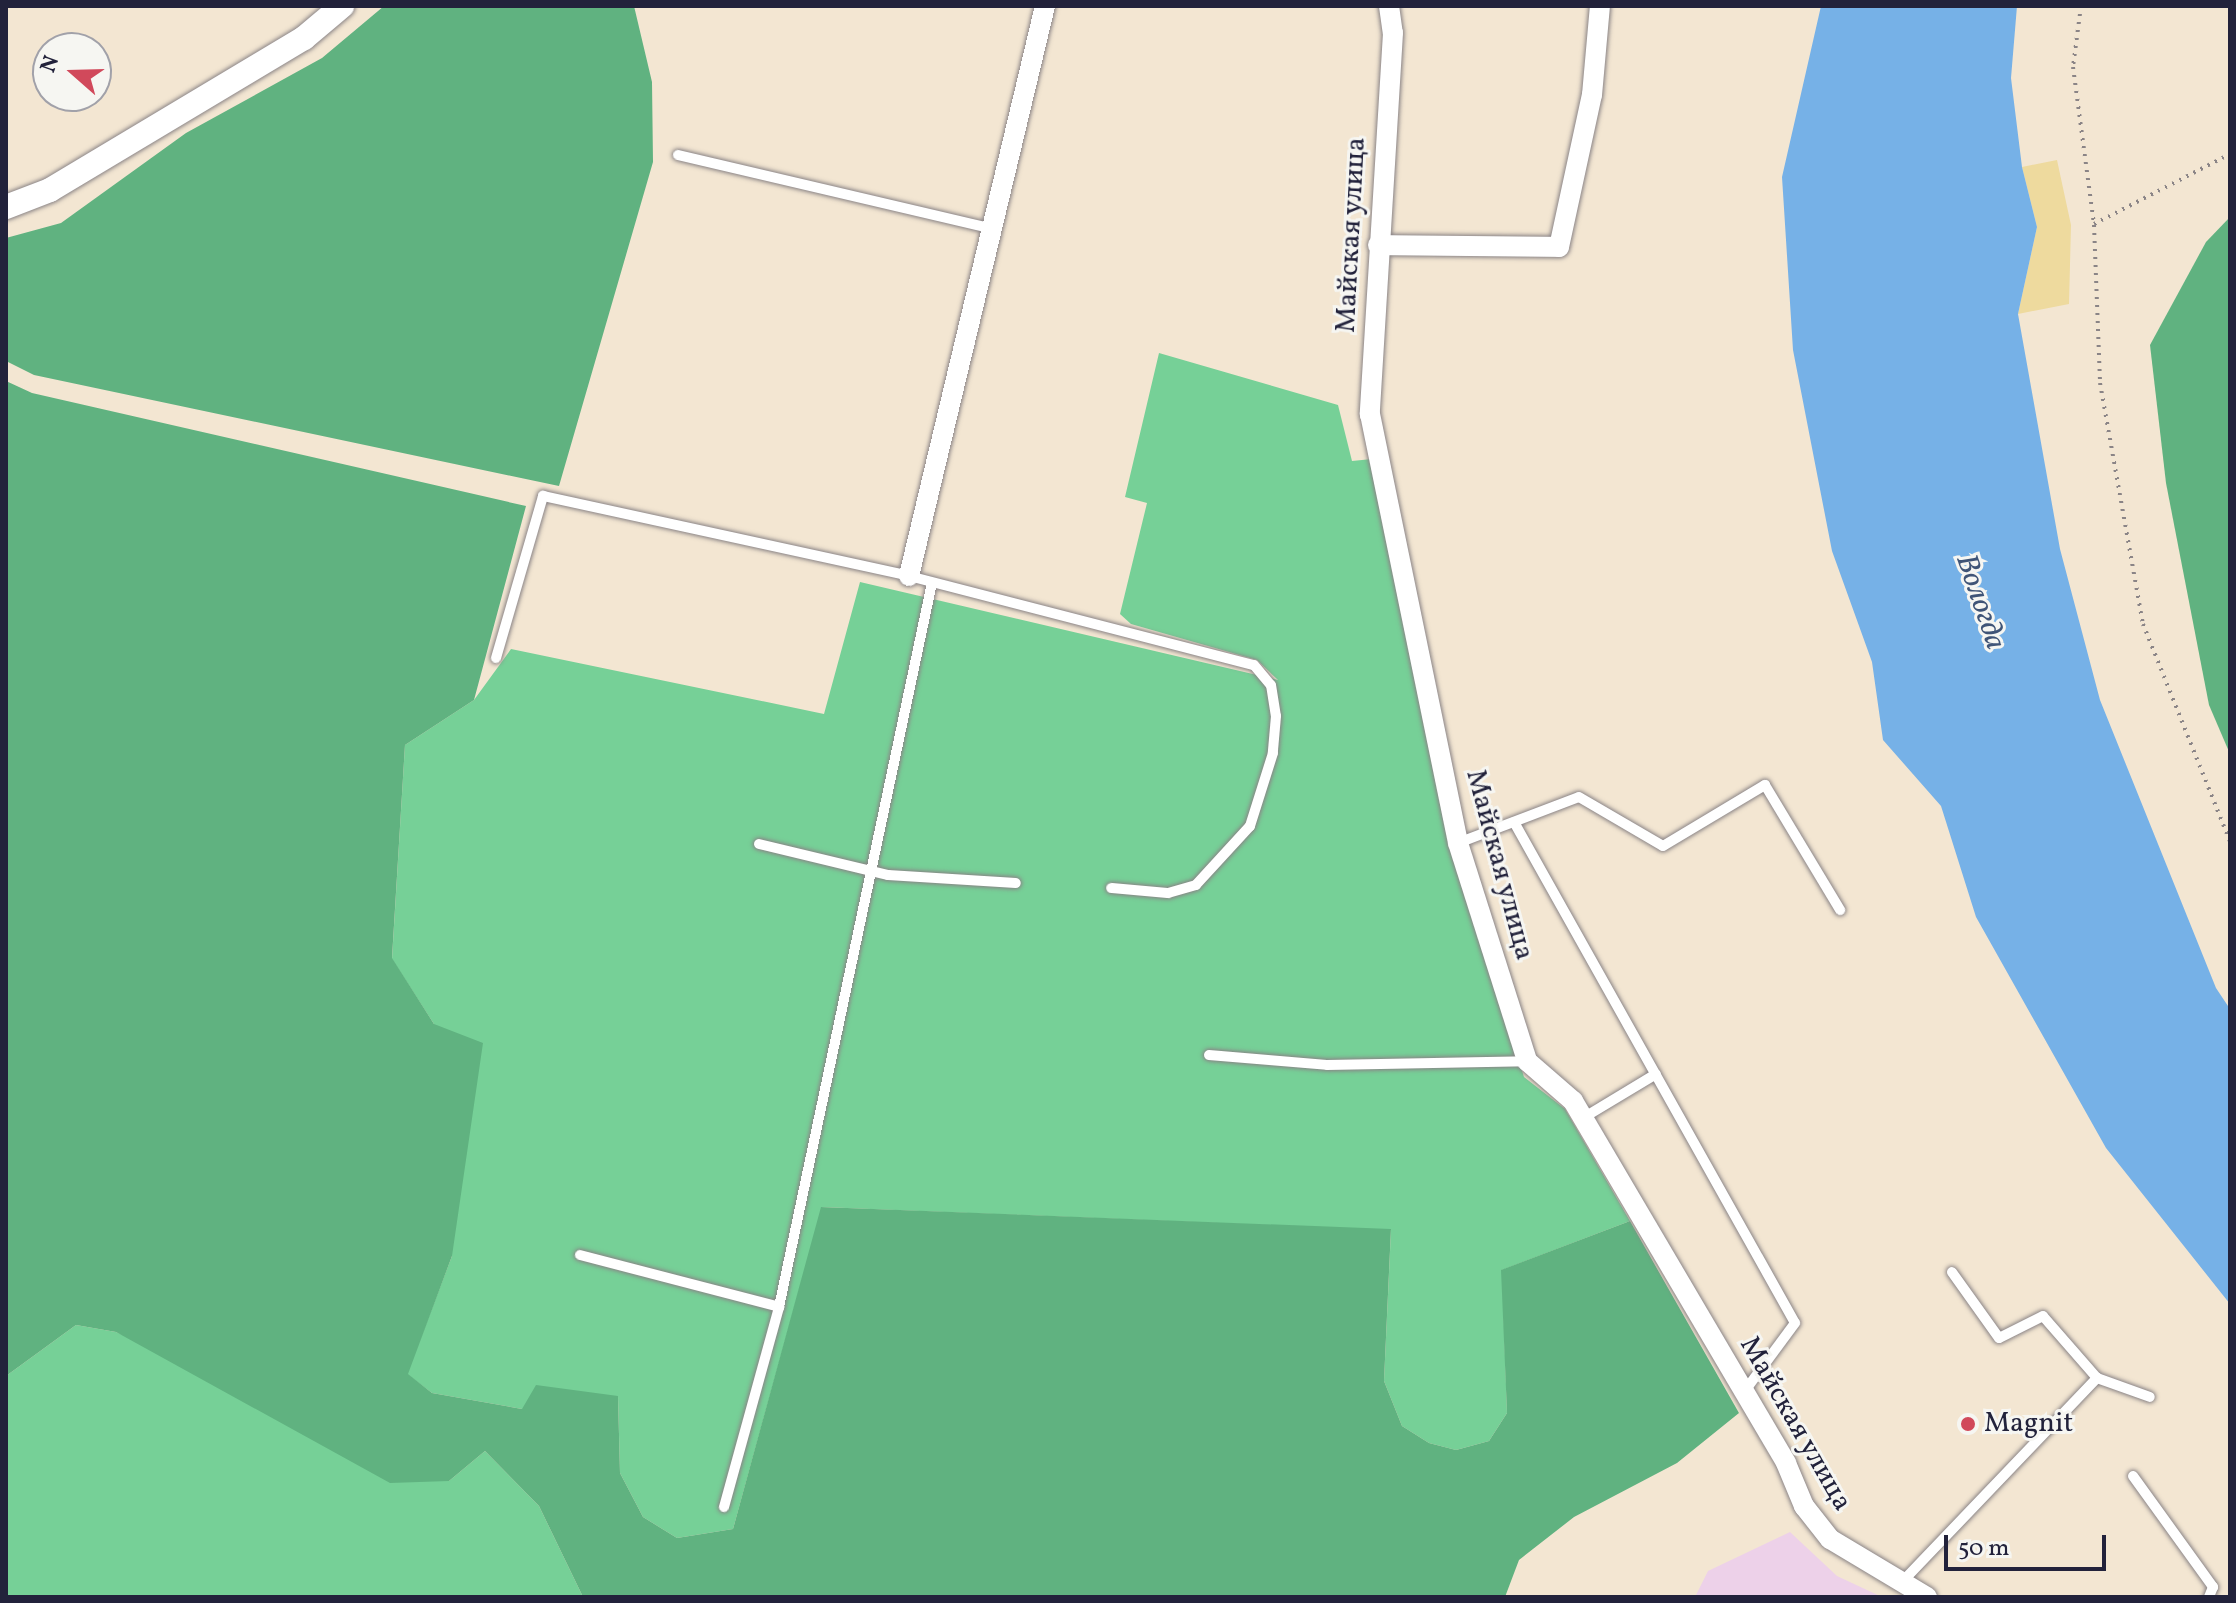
<!DOCTYPE html>
<html>
<head>
<meta charset="utf-8">
<style>
  body { margin:0 }
  #map { position:relative; width:2236px; height:1603px; overflow:hidden; background:#f3e6d2; font-family:Vollkorn,serif }
  div>[style] { position:absolute }
  .built>* { inset:0; background:#edd1e9 }
  .green>* { inset:0; background:#76d097 }
  .forest>* { inset:0; background:#60b280 }
  .sand>* { inset:0; background:#eeda9e }
  .water>* { inset:0; background:#76b1e7 }
  .path>* { height:4px; margin-top:-2px; transform-origin:0; background:repeating-linear-gradient(90deg,#8a8486 0 2px,transparent 0 8px) }
  .roads { filter:drop-shadow(0 0 2px #8a8486) drop-shadow(0 0 2px #8a8486) }
  .service>* { height:10px; margin:-5px; padding:0 5px; transform-origin:5px; border-radius:5px; background:#fff }
  .minor>* { height:20px; margin:-10px; padding:0 10px; transform-origin:10px; border-radius:10px; background:#fff }
  .tertiary>* { height:24px; margin:-12px; padding:0 12px; transform-origin:12px; border-radius:12px; background:#fff }
  .dots>* { width:22px; height:22px; translate:-50% -50%; box-sizing:border-box; border:4px solid #f6f6f2; border-radius:50% }
  span { translate:-50% -50%; white-space:nowrap; text-align:center; line-height:1.15; -webkit-text-stroke:6px #f6f6f2; paint-order:stroke }
  .street-label { font-size:28px; color:#22223b }
  .poi-label { font-size:28px; color:#22223b }
  .left { translate:0 -50%; text-align:left }
  .water-label { font-size:30px; color:#3f5477; font-style:italic }
  .frame { position:absolute; inset:0; border:8px solid #22223b; pointer-events:none }
  .north { position:absolute; left:32px; top:32px; width:80px; height:80px; box-sizing:border-box; background:#f6f6f2; border:2px solid #a1a1a9; border-radius:50%; rotate:290deg; font-size:22px; font-weight:700; line-height:32px; text-align:center; color:#22223b }
  .north::after { content:''; display:block; margin:auto; width:28px; height:36px; background:#d1495b; clip-path:polygon(50% 0,100% 100%,50% 72%,0 100%) }
  .scale { position:absolute; left:1944px; top:1535px; width:162px; height:36px; box-sizing:border-box; border:4px solid #22223b; border-top:0; padding-left:10px; font-size:24px; line-height:28px; white-space:nowrap; color:#22223b; -webkit-text-stroke:6px #f6f6f2; paint-order:stroke }
</style>
</head>
<body>
<div id="map">
  <div class="built">
    <i style="clip-path:polygon(1790px 1532px,1837px 1576px,1882px 1597px,1695px 1597px,1708px 1571px)"></i>
  </div>
  <div class="green">
    <i style="clip-path:polygon(1159px 353px,1338px 405px,1352px 461px,1372px 459px,1452px 845px,1524px 1077px,1565px 1109px,1630px 1221px,1502px 1270px,1507px 1413px,1489px 1441px,1456px 1450px,1429px 1443px,1402px 1426px,1384px 1381px,1391px 1230px,822px 1207px,733px 1529px,677px 1538px,643px 1517px,620px 1473px,618px 1396px,522px 1409px,432px 1393px,407px 1374px,452px 1256px,434px 1024px,392px 959px,405px 745px,474px 700px,511px 649px,824px 714px,860px 582px,1278px 680px,1257px 660px,1131px 624px,1120px 614px,1147px 503px,1125px 497px)"></i>
    <i style="clip-path:polygon(76px 1325px,116px 1332px,449px 1481px,485px 1451px,539px 1506px,583px 1597px,6px 1597px,6px 1376px)"></i>
  </div>
  <div class="forest">
    <i style="clip-path:polygon(384px 6px,634px 6px,652px 82px,653px 162px,559px 486px,34px 375px,6px 361px,6px 238px,61px 223px,186px 133px,322px 58px)"></i>
    <i style="clip-path:polygon(2230px 217px,2230px 754px,2209px 705px,2166px 483px,2150px 345px,2206px 242px)"></i>
    <i style="clip-path:polygon(6px 381px,32px 393px,526px 506px,474px 700px,405px 745px,392px 958px,434px 1024px,483px 1043px,452px 1256px,408px 1374px,432px 1393px,522px 1409px,536px 1385px,618px 1396px,620px 1473px,643px 1517px,677px 1538px,733px 1529px,821px 1207px,1391px 1229px,1384px 1381px,1402px 1426px,1429px 1443px,1456px 1450px,1489px 1441px,1507px 1413px,1501px 1270px,1630px 1221px,1739px 1413px,1677px 1463px,1574px 1517px,1519px 1560px,1505px 1597px,583px 1597px,539px 1506px,485px 1451px,449px 1481px,390px 1483px,116px 1332px,76px 1325px,6px 1376px)"></i>
  </div>
  <div class="sand">
    <i style="clip-path:polygon(2057px 160px,2071px 225px,2069px 304px,2018px 314px,2037px 227px,2022px 167px)"></i>
  </div>
  <div class="water">
    <i style="clip-path:polygon(1821px 6px,2017px 6px,2011px 78px,2022px 167px,2037px 227px,2018px 314px,2060px 549px,2100px 700px,2216px 988px,2230px 1009px,2230px 1304px,2106px 1148px,1976px 917px,1941px 806px,1883px 740px,1872px 662px,1832px 551px,1793px 350px,1782px 177px)"></i>
  </div>
  <div class="path">
    <i style="left:2081px;top:6px;width:62px;rotate:97.5deg"></i>
    <i style="left:2073px;top:67px;width:159px;rotate:82.4deg"></i>
    <i style="left:2094px;top:225px;width:158px;rotate:87.8deg"></i>
    <i style="left:2100px;top:383px;width:245px;rotate:79.9deg"></i>
    <i style="left:2143px;top:624px;width:234px;rotate:68.2deg"></i>
    <i style="left:2094px;top:224px;width:153px;rotate:-27.2deg"></i>
  </div>
  <div class="roads">
    <div class="service">
      <i style="left:678px;top:155px;width:324px;rotate:13.2deg"></i>
      <i style="left:496px;top:658px;width:169px;rotate:-73.8deg"></i>
      <i style="left:543px;top:496px;width:375px;rotate:12.3deg"></i>
      <i style="left:909px;top:576px;width:356px;rotate:14.5deg"></i>
      <i style="left:1254px;top:665px;width:26px;rotate:50deg"></i>
      <i style="left:1271px;top:685px;width:31px;rotate:81deg"></i>
      <i style="left:1276px;top:716px;width:37px;rotate:95deg"></i>
      <i style="left:1273px;top:753px;width:77px;rotate:107.5deg"></i>
      <i style="left:1250px;top:826px;width:80px;rotate:132.5deg"></i>
      <i style="left:1196px;top:885px;width:29px;rotate:164deg"></i>
      <i style="left:1168px;top:893px;width:57px;rotate:-175deg"></i>
      <i style="left:1514px;top:822px;width:574px;rotate:60.71deg"></i>
      <i style="left:1795px;top:1323px;width:86px;rotate:126.5deg"></i>
      <i style="left:1458px;top:843px;width:129px;rotate:-20.8deg"></i>
      <i style="left:1579px;top:797px;width:97px;rotate:30.3deg"></i>
      <i style="left:1663px;top:846px;width:119px;rotate:-30.9deg"></i>
      <i style="left:1765px;top:785px;width:146px;rotate:59deg"></i>
      <i style="left:759px;top:844px;width:133px;rotate:13.5deg"></i>
      <i style="left:888px;top:875px;width:128px;rotate:3.6deg"></i>
      <i style="left:1209px;top:1055px;width:118px;rotate:4.8deg"></i>
      <i style="left:1327px;top:1065px;width:200px;rotate:-1.1deg"></i>
      <i style="left:1583px;top:1118px;width:85px;rotate:-31.1deg"></i>
      <i style="left:580px;top:1255px;width:206px;rotate:14.6deg"></i>
      <i style="left:2097px;top:1378px;width:56px;rotate:19.7deg"></i>
      <i style="left:2133px;top:1476px;width:137px;rotate:54.2deg"></i>
      <i style="left:2213px;top:1587px;width:11px;rotate:112deg"></i>
      <i style="left:724px;top:1507px;width:207px;rotate:-74.6deg"></i>
      <i style="left:779px;top:1307px;width:740px;rotate:-78.07deg"></i>
      <i style="left:1901px;top:1583px;width:284px;rotate:-46.3deg"></i>
      <i style="left:2097px;top:1378px;width:82px;rotate:-131.1deg"></i>
      <i style="left:2043px;top:1316px;width:49px;rotate:153.4deg"></i>
      <i style="left:1999px;top:1338px;width:81px;rotate:-125.5deg"></i>
    </div>
    <div class="minor">
      <i style="left:1389px;top:6px;width:27px;rotate:82deg"></i>
      <i style="left:1393px;top:33px;width:382px;rotate:93.5deg"></i>
      <i style="left:1370px;top:414px;width:438px;rotate:78.4deg"></i>
      <i style="left:1458px;top:843px;width:229px;rotate:72.4deg"></i>
      <i style="left:1527px;top:1061px;width:61px;rotate:41deg"></i>
      <i style="left:1573px;top:1101px;width:420px;rotate:59.5deg"></i>
      <i style="left:1786px;top:1463px;width:47px;rotate:67.3deg"></i>
      <i style="left:1804px;top:1506px;width:42px;rotate:51.8deg"></i>
      <i style="left:1830px;top:1539px;width:113px;rotate:30.9deg"></i>
      <i style="left:1378px;top:245px;width:181px;rotate:0.6deg"></i>
      <i style="left:1559px;top:247px;width:156px;rotate:-77.8deg"></i>
      <i style="left:1592px;top:95px;width:89px;rotate:-84.9deg"></i>
      <i style="left:909px;top:576px;width:586px;rotate:-76.58deg"></i>
    </div>
    <div class="tertiary">
      <i style="left:6px;top:207px;width:47px;rotate:-21.1deg"></i>
      <i style="left:50px;top:190px;width:296px;rotate:-30.9deg"></i>
      <i style="left:304px;top:38px;width:50px;rotate:-40.1deg"></i>
    </div>
  </div>
  <div class="dots">
    <i style="left:1968px;top:1424px;background:#d1495b"></i>
  </div>
  <div class="street-label">
    <span style="left:1352px;top:235px;rotate:-87deg">Майская улица</span>
    <span style="left:1499px;top:865px;rotate:75deg">Майская улица</span>
    <span style="left:1795px;top:1424px;rotate:60deg">Майская улица</span>
  </div>
  <div class="poi-label">
    <span class="left" style="left:1984px;top:1424px">Magnit</span>
  </div>
  <div class="water-label">
    <span style="left:1980px;top:602px;rotate:71deg">Вологда</span>
  </div>
  <div class="frame"></div>
  <div class="north">N</div>
  <div class="scale">50 m</div>
</div>
</body>
</html>
